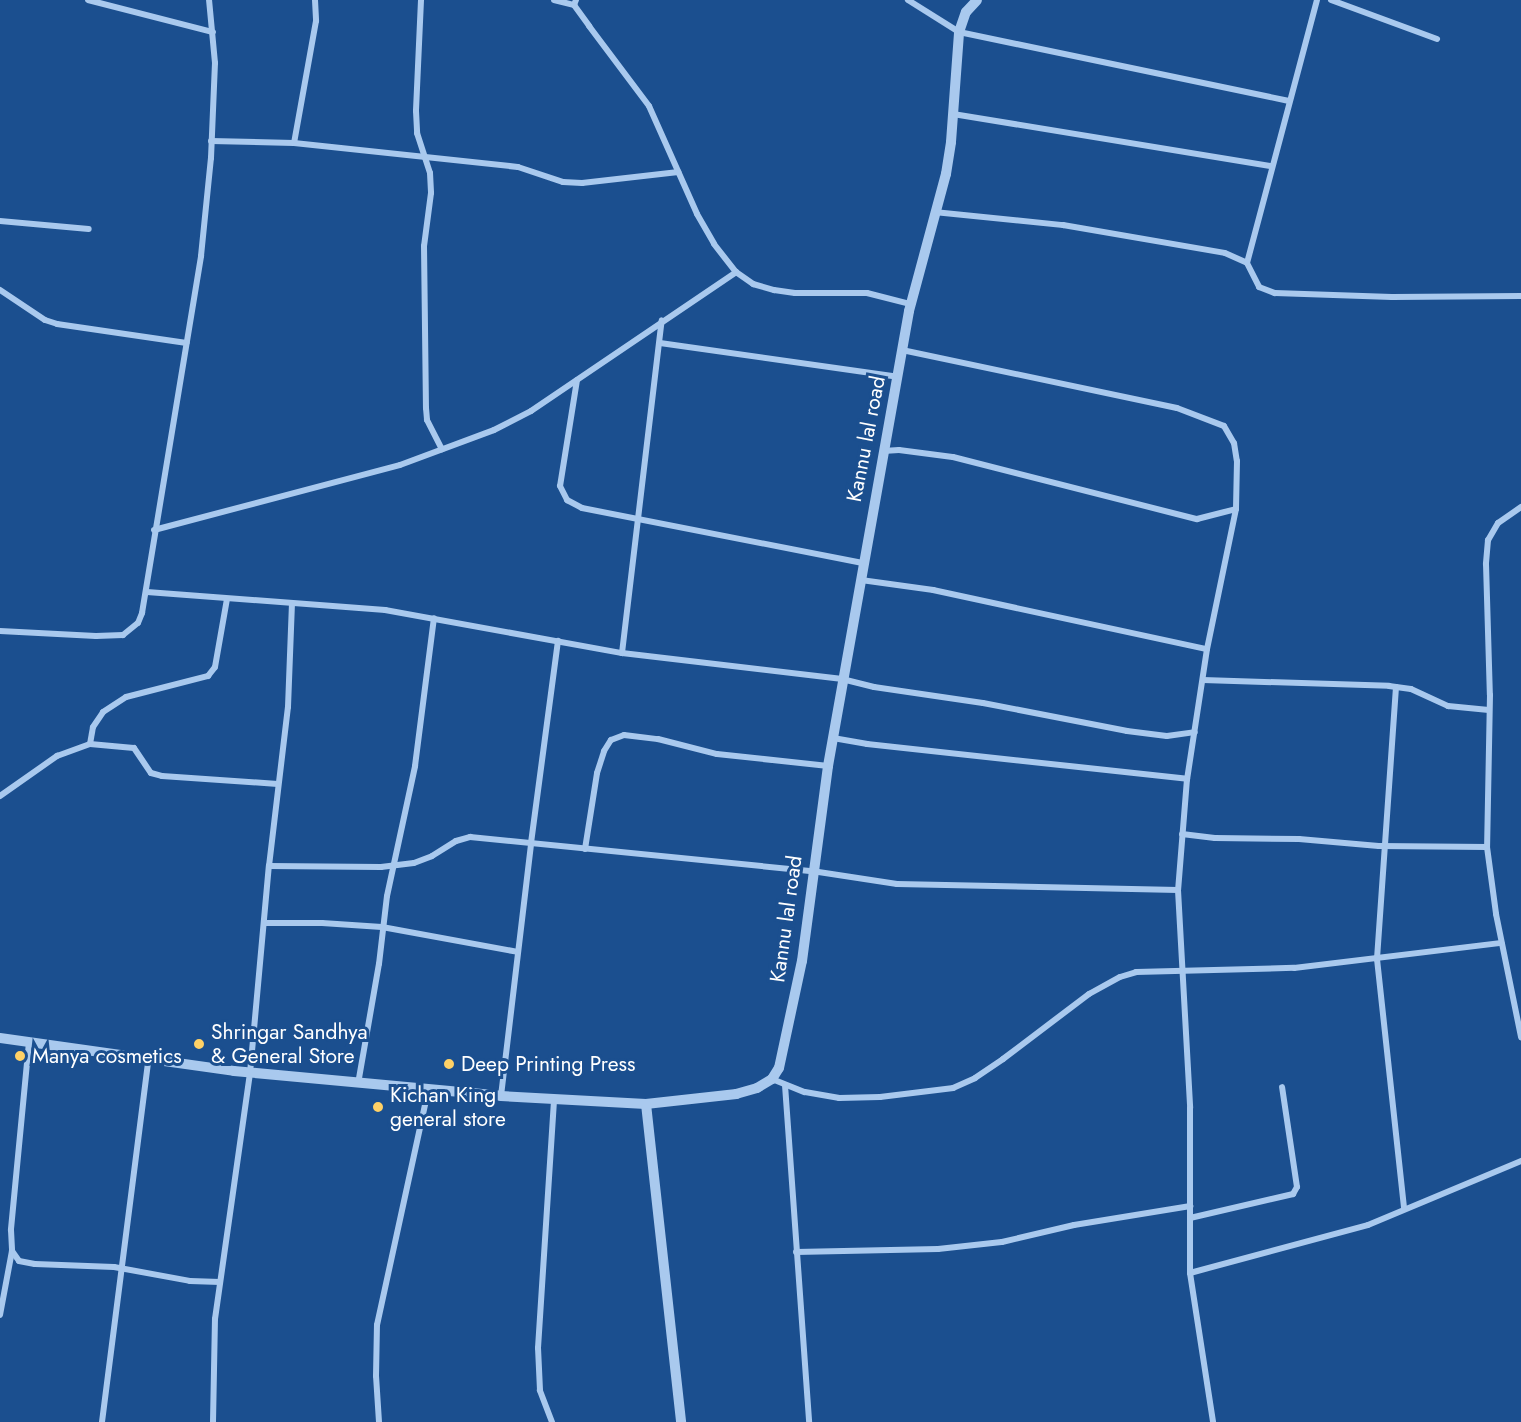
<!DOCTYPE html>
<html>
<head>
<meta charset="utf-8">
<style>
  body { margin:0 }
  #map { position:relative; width:1521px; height:1422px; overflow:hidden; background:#1b4f8f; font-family:Jost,sans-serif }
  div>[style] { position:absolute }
  .minor>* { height:6px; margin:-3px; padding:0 3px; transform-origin:3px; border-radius:3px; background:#a9c9ee }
  .tertiary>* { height:10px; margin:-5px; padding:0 5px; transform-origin:5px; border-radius:5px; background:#a9c9ee }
  .dots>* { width:16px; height:16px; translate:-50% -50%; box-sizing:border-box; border:3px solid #1b4f8f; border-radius:50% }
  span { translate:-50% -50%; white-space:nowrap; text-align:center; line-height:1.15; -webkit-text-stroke:6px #1b4f8f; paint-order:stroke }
  .street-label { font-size:21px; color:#fff }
  .poi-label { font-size:21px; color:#fff }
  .left { translate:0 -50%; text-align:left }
</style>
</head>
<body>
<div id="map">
  <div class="minor">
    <i style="left:88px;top:0;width:129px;rotate:14.4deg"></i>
    <i style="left:315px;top:0;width:21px;rotate:87deg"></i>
    <i style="left:316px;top:21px;width:124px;rotate:100.2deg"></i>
    <i style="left:294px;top:143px;width:225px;rotate:6.1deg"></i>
    <i style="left:518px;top:167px;width:47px;rotate:18.4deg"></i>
    <i style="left:563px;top:182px;width:19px;rotate:3deg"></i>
    <i style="left:582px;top:183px;width:97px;rotate:-6.5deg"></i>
    <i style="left:421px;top:0;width:111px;rotate:92.6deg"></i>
    <i style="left:416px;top:111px;width:22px;rotate:87deg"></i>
    <i style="left:417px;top:133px;width:42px;rotate:72deg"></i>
    <i style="left:430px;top:173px;width:20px;rotate:87deg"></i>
    <i style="left:431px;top:193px;width:53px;rotate:97.5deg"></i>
    <i style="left:424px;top:246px;width:162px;rotate:89.3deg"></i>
    <i style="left:426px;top:408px;width:12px;rotate:85deg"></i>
    <i style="left:427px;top:420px;width:33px;rotate:63deg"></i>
    <i style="left:554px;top:0;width:21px;rotate:14deg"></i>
    <i style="left:576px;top:0;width:5px;rotate:112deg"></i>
    <i style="left:574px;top:5px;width:26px;rotate:54deg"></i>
    <i style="left:589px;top:26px;width:100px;rotate:53.1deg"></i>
    <i style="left:649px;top:106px;width:118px;rotate:66deg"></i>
    <i style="left:697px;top:214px;width:34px;rotate:60deg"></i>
    <i style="left:714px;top:244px;width:36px;rotate:52deg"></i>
    <i style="left:736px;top:272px;width:21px;rotate:35deg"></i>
    <i style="left:753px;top:284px;width:22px;rotate:16deg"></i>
    <i style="left:774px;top:290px;width:21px;rotate:8deg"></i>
    <i style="left:795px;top:293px;width:72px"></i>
    <i style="left:867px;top:293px;width:44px;rotate:14.3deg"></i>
    <i style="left:908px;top:0;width:60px;rotate:32.1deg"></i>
    <i style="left:959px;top:32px;width:336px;rotate:11.8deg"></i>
    <i style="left:1331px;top:0;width:113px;rotate:20.2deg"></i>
    <i style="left:953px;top:114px;width:323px;rotate:9.3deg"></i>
    <i style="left:211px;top:141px;width:83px;rotate:1.4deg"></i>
    <i style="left:934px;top:212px;width:130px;rotate:5.8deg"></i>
    <i style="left:1063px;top:225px;width:164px;rotate:9.8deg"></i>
    <i style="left:1225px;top:253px;width:24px;rotate:24deg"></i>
    <i style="left:1247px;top:263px;width:27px;rotate:63deg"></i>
    <i style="left:1259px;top:287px;width:17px;rotate:21deg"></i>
    <i style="left:1275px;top:293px;width:117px;rotate:2deg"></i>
    <i style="left:1392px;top:297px;width:129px;rotate:-0.4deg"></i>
    <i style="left:0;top:221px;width:89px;rotate:5.1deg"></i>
    <i style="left:1247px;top:263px;width:272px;rotate:-75.1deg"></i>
    <i style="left:0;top:290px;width:54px;rotate:33.7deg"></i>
    <i style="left:45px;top:320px;width:13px;rotate:18deg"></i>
    <i style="left:57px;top:324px;width:131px;rotate:8.3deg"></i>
    <i style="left:660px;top:343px;width:240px;rotate:8.1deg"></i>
    <i style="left:902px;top:350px;width:281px;rotate:11.9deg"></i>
    <i style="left:1177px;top:408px;width:50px;rotate:21deg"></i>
    <i style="left:1224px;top:426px;width:20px;rotate:60deg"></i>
    <i style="left:1234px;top:443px;width:18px;rotate:81deg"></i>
    <i style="left:1237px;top:461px;width:48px;rotate:91.2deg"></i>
    <i style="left:1236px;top:509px;width:143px;rotate:101.7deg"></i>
    <i style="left:1207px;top:649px;width:132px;rotate:98.7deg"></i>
    <i style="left:1187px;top:779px;width:111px;rotate:94.6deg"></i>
    <i style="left:1178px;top:890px;width:218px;rotate:86.8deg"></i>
    <i style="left:1190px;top:1108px;width:165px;rotate:90deg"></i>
    <i style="left:1190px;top:1273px;width:151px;rotate:81.2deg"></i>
    <i style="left:577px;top:380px;width:107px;rotate:99.1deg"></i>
    <i style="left:560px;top:486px;width:16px;rotate:63deg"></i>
    <i style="left:567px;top:500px;width:17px;rotate:28deg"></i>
    <i style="left:582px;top:508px;width:286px;rotate:11.1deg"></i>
    <i style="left:883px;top:451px;width:16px;rotate:-4deg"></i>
    <i style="left:899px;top:450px;width:54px;rotate:7.4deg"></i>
    <i style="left:953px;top:457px;width:252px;rotate:14.3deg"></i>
    <i style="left:1197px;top:519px;width:40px;rotate:-14.4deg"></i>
    <i style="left:1521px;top:507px;width:28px;rotate:145deg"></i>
    <i style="left:1498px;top:523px;width:20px;rotate:120deg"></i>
    <i style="left:1488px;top:540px;width:24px;rotate:95deg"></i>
    <i style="left:1486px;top:564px;width:131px;rotate:88.3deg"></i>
    <i style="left:1490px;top:695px;width:152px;rotate:91.1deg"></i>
    <i style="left:1487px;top:847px;width:68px;rotate:82.3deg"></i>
    <i style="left:1496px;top:914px;width:126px;rotate:78.5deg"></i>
    <i style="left:154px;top:530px;width:254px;rotate:-14.8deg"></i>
    <i style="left:400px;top:465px;width:100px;rotate:-20.4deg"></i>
    <i style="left:494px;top:430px;width:42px;rotate:-27.2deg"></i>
    <i style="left:531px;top:411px;width:248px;rotate:-34.1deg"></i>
    <i style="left:861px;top:580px;width:73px;rotate:7.9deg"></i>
    <i style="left:933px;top:590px;width:280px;rotate:12.2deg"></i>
    <i style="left:147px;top:592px;width:239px;rotate:4.3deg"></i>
    <i style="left:385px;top:610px;width:241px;rotate:10.3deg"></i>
    <i style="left:622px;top:653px;width:222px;rotate:6.7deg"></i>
    <i style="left:842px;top:679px;width:33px;rotate:14deg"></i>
    <i style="left:874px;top:687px;width:110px;rotate:8.4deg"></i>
    <i style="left:983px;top:703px;width:147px;rotate:11deg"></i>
    <i style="left:1127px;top:731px;width:40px;rotate:7.1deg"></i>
    <i style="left:1167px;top:736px;width:28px;rotate:-8deg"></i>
    <i style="left:0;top:631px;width:96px;rotate:3deg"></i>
    <i style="left:96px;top:636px;width:27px;rotate:-2deg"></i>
    <i style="left:123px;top:635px;width:19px;rotate:-39deg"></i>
    <i style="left:138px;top:623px;width:11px;rotate:-68deg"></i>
    <i style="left:142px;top:613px;width:362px;rotate:-80.6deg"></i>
    <i style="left:201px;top:256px;width:99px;rotate:-84.2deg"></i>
    <i style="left:211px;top:158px;width:95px;rotate:-87.6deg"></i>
    <i style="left:215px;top:63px;width:63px;rotate:-95.4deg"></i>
    <i style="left:622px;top:653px;width:335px;rotate:-83.2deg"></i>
    <i style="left:1203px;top:680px;width:186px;rotate:1.8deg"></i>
    <i style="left:1389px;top:686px;width:22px;rotate:8deg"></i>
    <i style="left:1411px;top:689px;width:41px;rotate:24.7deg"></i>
    <i style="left:1448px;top:706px;width:41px;rotate:5.6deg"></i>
    <i style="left:1396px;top:687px;width:273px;rotate:94deg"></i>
    <i style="left:1377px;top:959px;width:251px;rotate:83.8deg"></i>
    <i style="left:833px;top:738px;width:35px;rotate:10deg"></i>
    <i style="left:867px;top:744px;width:322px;rotate:6.2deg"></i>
    <i style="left:90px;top:744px;width:17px;rotate:-80deg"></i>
    <i style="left:93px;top:727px;width:18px;rotate:-56deg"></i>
    <i style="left:103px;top:712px;width:27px;rotate:-33deg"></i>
    <i style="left:126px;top:697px;width:85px;rotate:-14.4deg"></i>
    <i style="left:208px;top:676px;width:11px;rotate:-52deg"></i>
    <i style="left:215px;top:667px;width:69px;rotate:-80deg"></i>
    <i style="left:0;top:796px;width:70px;rotate:-35.1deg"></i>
    <i style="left:57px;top:756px;width:35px;rotate:-20deg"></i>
    <i style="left:90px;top:744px;width:44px;rotate:5.2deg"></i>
    <i style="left:134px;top:748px;width:30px;rotate:56deg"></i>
    <i style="left:151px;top:773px;width:11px;rotate:15deg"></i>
    <i style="left:162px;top:776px;width:116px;rotate:3.9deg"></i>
    <i style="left:1182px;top:834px;width:33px;rotate:7deg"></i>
    <i style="left:1215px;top:838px;width:84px;rotate:0.7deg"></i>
    <i style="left:1299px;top:839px;width:80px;rotate:5deg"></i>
    <i style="left:1379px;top:846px;width:108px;rotate:0.5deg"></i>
    <i style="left:585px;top:849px;width:77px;rotate:-81deg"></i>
    <i style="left:597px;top:773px;width:23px;rotate:-72deg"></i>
    <i style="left:604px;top:751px;width:13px;rotate:-58deg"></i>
    <i style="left:611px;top:740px;width:14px;rotate:-21deg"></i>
    <i style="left:624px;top:735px;width:34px;rotate:7deg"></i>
    <i style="left:658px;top:739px;width:61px;rotate:14.3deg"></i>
    <i style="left:717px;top:754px;width:112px;rotate:6.2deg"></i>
    <i style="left:269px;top:866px;width:112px;rotate:0.5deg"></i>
    <i style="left:381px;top:867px;width:33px;rotate:-7deg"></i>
    <i style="left:414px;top:863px;width:19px;rotate:-21deg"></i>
    <i style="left:432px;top:856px;width:28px;rotate:-32deg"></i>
    <i style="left:456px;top:841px;width:15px;rotate:-16deg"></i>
    <i style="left:470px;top:837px;width:344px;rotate:5.7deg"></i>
    <i style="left:812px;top:871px;width:86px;rotate:8.7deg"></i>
    <i style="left:897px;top:884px;width:281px;rotate:1.2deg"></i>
    <i style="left:264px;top:923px;width:58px"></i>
    <i style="left:322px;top:923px;width:60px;rotate:3.8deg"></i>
    <i style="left:382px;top:927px;width:138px;rotate:10.4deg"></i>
    <i style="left:29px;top:1042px;width:189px;rotate:95.5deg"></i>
    <i style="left:11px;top:1230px;width:21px;rotate:87deg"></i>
    <i style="left:12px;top:1251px;width:12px;rotate:55deg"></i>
    <i style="left:19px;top:1261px;width:16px;rotate:11deg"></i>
    <i style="left:35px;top:1264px;width:79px;rotate:2.2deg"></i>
    <i style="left:114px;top:1267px;width:77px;rotate:10.4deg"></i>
    <i style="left:190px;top:1281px;width:30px;rotate:2deg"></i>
    <i style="left:772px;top:1079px;width:35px;rotate:22deg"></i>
    <i style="left:805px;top:1092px;width:35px;rotate:10deg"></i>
    <i style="left:839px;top:1098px;width:41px;rotate:-1.4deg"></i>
    <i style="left:880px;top:1097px;width:74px;rotate:-7deg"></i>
    <i style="left:953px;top:1088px;width:24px;rotate:-24deg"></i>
    <i style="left:975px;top:1078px;width:34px;rotate:-34deg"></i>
    <i style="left:1003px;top:1059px;width:108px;rotate:-37.1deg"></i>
    <i style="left:1089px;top:994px;width:35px;rotate:-29deg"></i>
    <i style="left:1120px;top:977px;width:17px;rotate:-17deg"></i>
    <i style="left:1136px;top:972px;width:158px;rotate:-1.5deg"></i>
    <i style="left:1294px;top:968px;width:209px;rotate:-6.9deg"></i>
    <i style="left:358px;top:1084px;width:122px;rotate:-80.1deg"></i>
    <i style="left:379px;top:964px;width:68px;rotate:-83.3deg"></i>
    <i style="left:387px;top:896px;width:133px;rotate:-77.8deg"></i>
    <i style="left:415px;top:766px;width:149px;rotate:-82.7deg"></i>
    <i style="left:785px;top:1085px;width:338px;rotate:85.9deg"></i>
    <i style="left:501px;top:1096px;width:255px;rotate:-83.2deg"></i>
    <i style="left:531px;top:843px;width:204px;rotate:-82.4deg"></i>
    <i style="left:1190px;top:1218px;width:106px;rotate:-13.1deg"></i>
    <i style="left:1293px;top:1194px;width:8px;rotate:-60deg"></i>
    <i style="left:1297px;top:1187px;width:101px;rotate:-98.5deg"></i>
    <i style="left:796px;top:1252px;width:142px;rotate:-1.2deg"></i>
    <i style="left:938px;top:1249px;width:64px;rotate:-6.2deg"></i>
    <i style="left:1002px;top:1242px;width:74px;rotate:-13.3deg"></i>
    <i style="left:1074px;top:1225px;width:118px;rotate:-9.3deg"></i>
    <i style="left:1190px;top:1273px;width:184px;rotate:-15.1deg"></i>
    <i style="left:1368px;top:1225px;width:166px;rotate:-22.7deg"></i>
    <i style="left:0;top:1315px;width:65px;rotate:-79.4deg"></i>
    <i style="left:102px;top:1422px;width:364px;rotate:-82.7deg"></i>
    <i style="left:213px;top:1422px;width:103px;rotate:-88.9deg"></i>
    <i style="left:215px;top:1319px;width:248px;rotate:-81.9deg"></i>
    <i style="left:250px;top:1073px;width:208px;rotate:-84.8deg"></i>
    <i style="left:269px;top:866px;width:160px;rotate:-83.2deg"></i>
    <i style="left:288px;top:707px;width:102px;rotate:-87.8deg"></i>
    <i style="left:379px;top:1422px;width:46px;rotate:-93.7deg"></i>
    <i style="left:376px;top:1376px;width:51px;rotate:-88.9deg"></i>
    <i style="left:377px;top:1325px;width:239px;rotate:-77.7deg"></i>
    <i style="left:552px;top:1422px;width:34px;rotate:-111deg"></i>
    <i style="left:540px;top:1390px;width:42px;rotate:-92.7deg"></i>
    <i style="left:538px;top:1348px;width:250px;rotate:-86.3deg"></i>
  </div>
  <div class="tertiary">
    <i style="left:0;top:1038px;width:236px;rotate:8deg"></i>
    <i style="left:234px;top:1071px;width:268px;rotate:5.3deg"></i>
    <i style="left:501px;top:1096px;width:145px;rotate:3.2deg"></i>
    <i style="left:646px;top:1104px;width:91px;rotate:-6.3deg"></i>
    <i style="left:736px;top:1094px;width:22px;rotate:-16deg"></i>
    <i style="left:757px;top:1088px;width:17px;rotate:-31deg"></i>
    <i style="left:772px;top:1079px;width:13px;rotate:-58deg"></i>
    <i style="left:779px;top:1068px;width:109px;rotate:-77.9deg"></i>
    <i style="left:802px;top:961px;width:197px;rotate:-82.4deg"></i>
    <i style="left:828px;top:766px;width:462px;rotate:-79.9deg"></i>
    <i style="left:909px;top:311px;width:142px;rotate:-74.9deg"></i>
    <i style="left:946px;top:174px;width:32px;rotate:-81deg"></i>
    <i style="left:951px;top:142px;width:110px;rotate:-85.8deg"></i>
    <i style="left:959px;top:32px;width:21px;rotate:-71deg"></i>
    <i style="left:966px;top:12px;width:16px;rotate:-47deg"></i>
    <i style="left:646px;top:1104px;width:320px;rotate:83.7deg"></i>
  </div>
  <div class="dots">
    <i style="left:199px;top:1044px;background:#ffd166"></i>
    <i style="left:20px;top:1056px;background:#ffd166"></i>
    <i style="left:449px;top:1064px;background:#ffd166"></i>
    <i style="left:378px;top:1107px;background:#ffd166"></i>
  </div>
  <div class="street-label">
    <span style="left:866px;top:439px;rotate:-79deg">Kannu lal road</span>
    <span style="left:786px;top:919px;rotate:-82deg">Kannu lal road</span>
  </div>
  <div class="poi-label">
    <span class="left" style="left:211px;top:1044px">Shringar Sandhya<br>&amp; General Store</span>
    <span class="left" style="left:32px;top:1056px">Manya cosmetics</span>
    <span class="left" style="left:461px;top:1064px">Deep Printing Press</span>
    <span class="left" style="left:390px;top:1107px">Kichan King<br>general store</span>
  </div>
</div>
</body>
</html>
